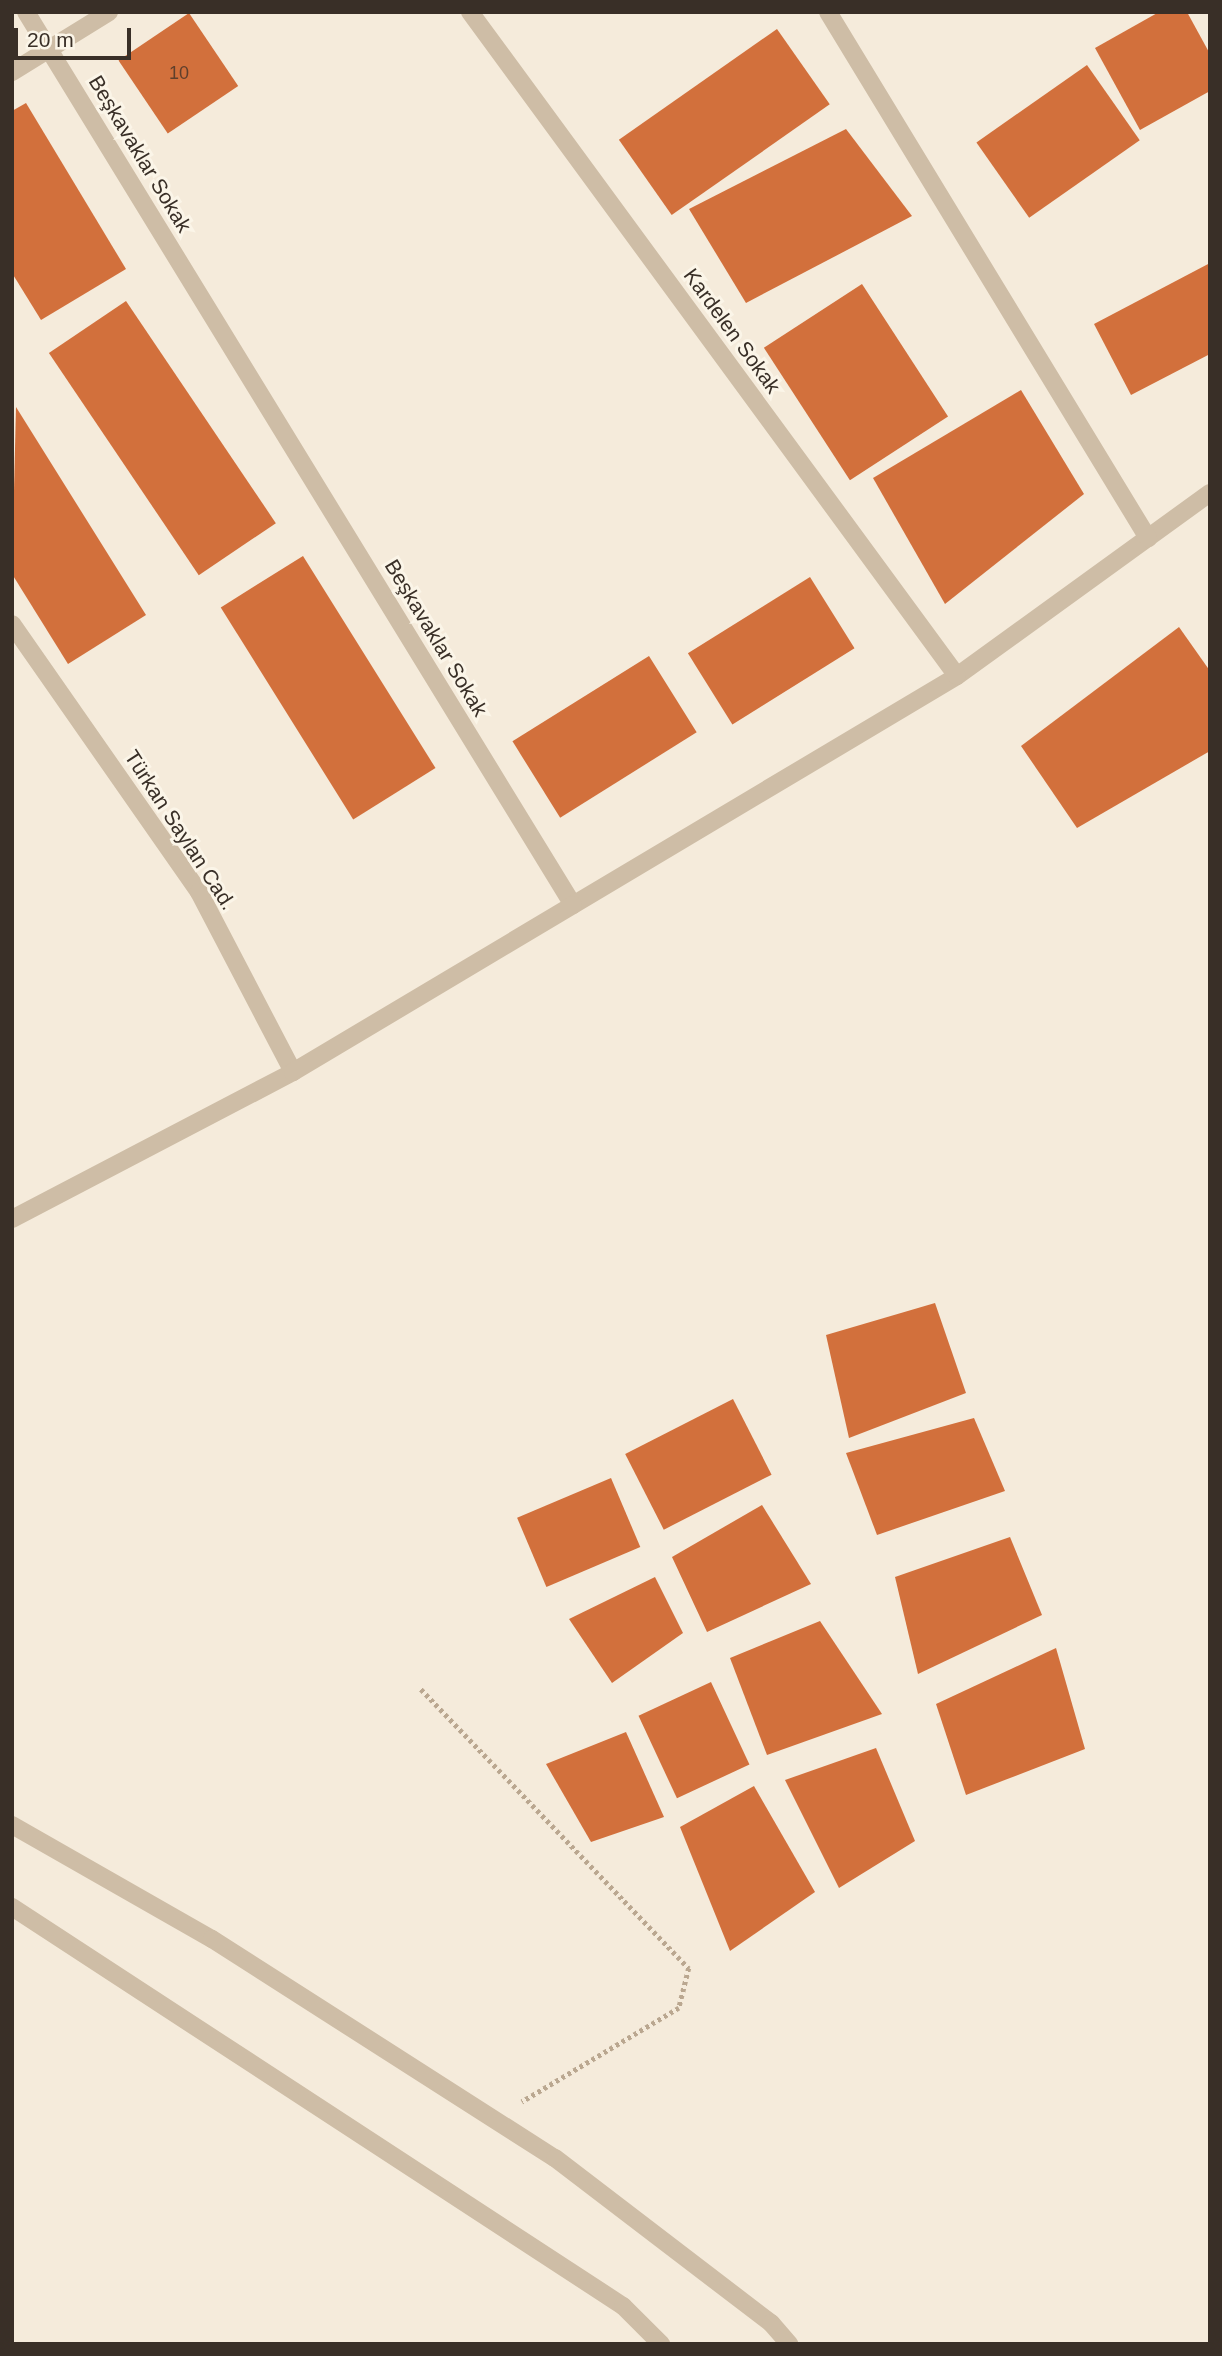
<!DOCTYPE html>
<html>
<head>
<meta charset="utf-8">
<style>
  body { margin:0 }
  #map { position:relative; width:1222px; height:2356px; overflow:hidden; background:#f5ebdb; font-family:Helvetica,sans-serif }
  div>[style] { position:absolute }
  .building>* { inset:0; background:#d2703c; transform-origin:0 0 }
  .path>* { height:4.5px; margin-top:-2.25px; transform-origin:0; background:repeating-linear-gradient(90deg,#baa790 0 3.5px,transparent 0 7px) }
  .minor>* { height:18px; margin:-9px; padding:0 9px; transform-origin:9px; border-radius:9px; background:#cebda6 }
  span { translate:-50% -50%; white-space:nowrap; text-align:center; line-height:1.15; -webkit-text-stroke:6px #fbf5e8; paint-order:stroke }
  .number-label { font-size:18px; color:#5f3f2c }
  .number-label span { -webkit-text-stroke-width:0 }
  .street-label { font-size:21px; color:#392f27 }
  .frame { position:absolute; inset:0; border:14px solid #392f27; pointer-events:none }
  .scale { position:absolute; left:14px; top:28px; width:117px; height:32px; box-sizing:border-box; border:4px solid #392f27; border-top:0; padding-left:9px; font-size:21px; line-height:24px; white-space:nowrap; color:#392f27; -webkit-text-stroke:5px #fbf5e8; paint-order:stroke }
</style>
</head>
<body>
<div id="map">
  <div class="building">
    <i style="clip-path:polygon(1159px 12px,1187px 12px,1210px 54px,1210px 91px,1140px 130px,1095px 48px)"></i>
    <i style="left:189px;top:13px;width:88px;height:85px;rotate:56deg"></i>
    <i style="left:777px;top:29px;width:92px;height:193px;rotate:55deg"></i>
    <i style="left:1087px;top:65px;width:92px;height:135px;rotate:55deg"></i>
    <i style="clip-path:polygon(26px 103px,126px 269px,41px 320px,12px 273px,12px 111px)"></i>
    <i style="clip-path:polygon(846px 129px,912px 216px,746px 303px,689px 209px)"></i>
    <i style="clip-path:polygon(1210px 263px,1210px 354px,1131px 395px,1094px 324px)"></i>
    <i style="left:862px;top:284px;width:158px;height:117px;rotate:57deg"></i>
    <i style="left:126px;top:301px;width:268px;height:93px;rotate:56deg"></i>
    <i style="clip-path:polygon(1021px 390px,1084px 494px,945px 604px,873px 478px)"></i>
    <i style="clip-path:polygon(16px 407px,146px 615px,68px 664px,12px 574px)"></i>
    <i style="left:303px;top:556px;width:250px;height:97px;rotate:58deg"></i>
    <i style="left:810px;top:577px;width:84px;height:144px;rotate:58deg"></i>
    <i style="clip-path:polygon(1179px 627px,1210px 671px,1210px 751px,1077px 828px,1021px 746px)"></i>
    <i style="left:649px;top:656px;width:90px;height:161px;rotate:58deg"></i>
    <i style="clip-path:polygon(935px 1303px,966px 1393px,849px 1438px,826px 1335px)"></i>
    <i style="left:733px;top:1399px;width:85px;height:121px;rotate:63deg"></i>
    <i style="clip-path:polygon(974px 1418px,1005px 1491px,877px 1535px,846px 1453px)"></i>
    <i style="left:611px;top:1478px;width:75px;height:102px;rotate:67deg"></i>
    <i style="clip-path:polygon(762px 1505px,811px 1584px,707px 1632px,672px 1557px)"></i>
    <i style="clip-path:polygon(1010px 1537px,1042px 1615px,918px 1674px,895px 1577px)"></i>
    <i style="clip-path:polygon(655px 1577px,683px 1633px,612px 1683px,569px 1619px)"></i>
    <i style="clip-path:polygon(820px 1621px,882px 1714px,767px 1755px,730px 1658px)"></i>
    <i style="clip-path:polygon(1056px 1648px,1085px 1749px,966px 1795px,936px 1704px)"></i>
    <i style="left:711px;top:1682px;width:91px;height:80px;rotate:65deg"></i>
    <i style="clip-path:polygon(626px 1732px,664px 1817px,591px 1842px,546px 1764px)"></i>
    <i style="clip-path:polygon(876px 1748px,915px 1841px,839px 1888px,785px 1780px)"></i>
    <i style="clip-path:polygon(754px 1786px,815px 1892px,730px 1951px,680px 1827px)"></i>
  </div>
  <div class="path">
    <i style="left:421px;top:1689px;width:387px;rotate:46.2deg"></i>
    <i style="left:689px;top:1968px;width:41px;rotate:104deg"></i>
    <i style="left:679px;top:2008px;width:183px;rotate:149.1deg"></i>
  </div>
  <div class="minor">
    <i style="left:26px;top:12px;width:1047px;rotate:58.51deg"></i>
    <i style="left:573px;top:905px;width:447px;rotate:-30.8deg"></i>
    <i style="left:957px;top:676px;width:312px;rotate:-35.9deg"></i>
    <i style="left:470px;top:12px;width:823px;rotate:53.74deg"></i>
    <i style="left:828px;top:12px;width:616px;rotate:58.69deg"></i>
    <i style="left:12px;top:72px;width:114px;rotate:-31.7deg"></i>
    <i style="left:12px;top:624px;width:327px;rotate:55.1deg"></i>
    <i style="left:199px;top:892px;width:203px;rotate:62.4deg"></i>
    <i style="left:12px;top:1219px;width:317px;rotate:-27.6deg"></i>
    <i style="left:293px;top:1072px;width:326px;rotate:-30.8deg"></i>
    <i style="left:12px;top:1825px;width:230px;rotate:29.7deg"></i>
    <i style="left:212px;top:1939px;width:407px;rotate:32.6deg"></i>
    <i style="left:555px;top:2158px;width:272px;rotate:37.4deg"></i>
    <i style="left:771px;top:2323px;width:28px;rotate:49deg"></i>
    <i style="left:12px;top:1907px;width:730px;rotate:33.15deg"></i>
    <i style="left:623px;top:2306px;width:54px;rotate:45deg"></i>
  </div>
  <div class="number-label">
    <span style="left:179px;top:73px">10</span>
  </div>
  <div class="street-label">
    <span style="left:140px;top:154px;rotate:59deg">Beşkavaklar Sokak</span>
    <span style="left:732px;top:331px;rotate:54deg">Kardelen Sokak</span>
    <span style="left:436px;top:638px;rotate:59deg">Beşkavaklar Sokak</span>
    <span style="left:180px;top:830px;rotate:57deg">Türkan Saylan Cad.</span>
  </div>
  <div class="frame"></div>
  <div class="scale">20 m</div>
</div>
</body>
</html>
